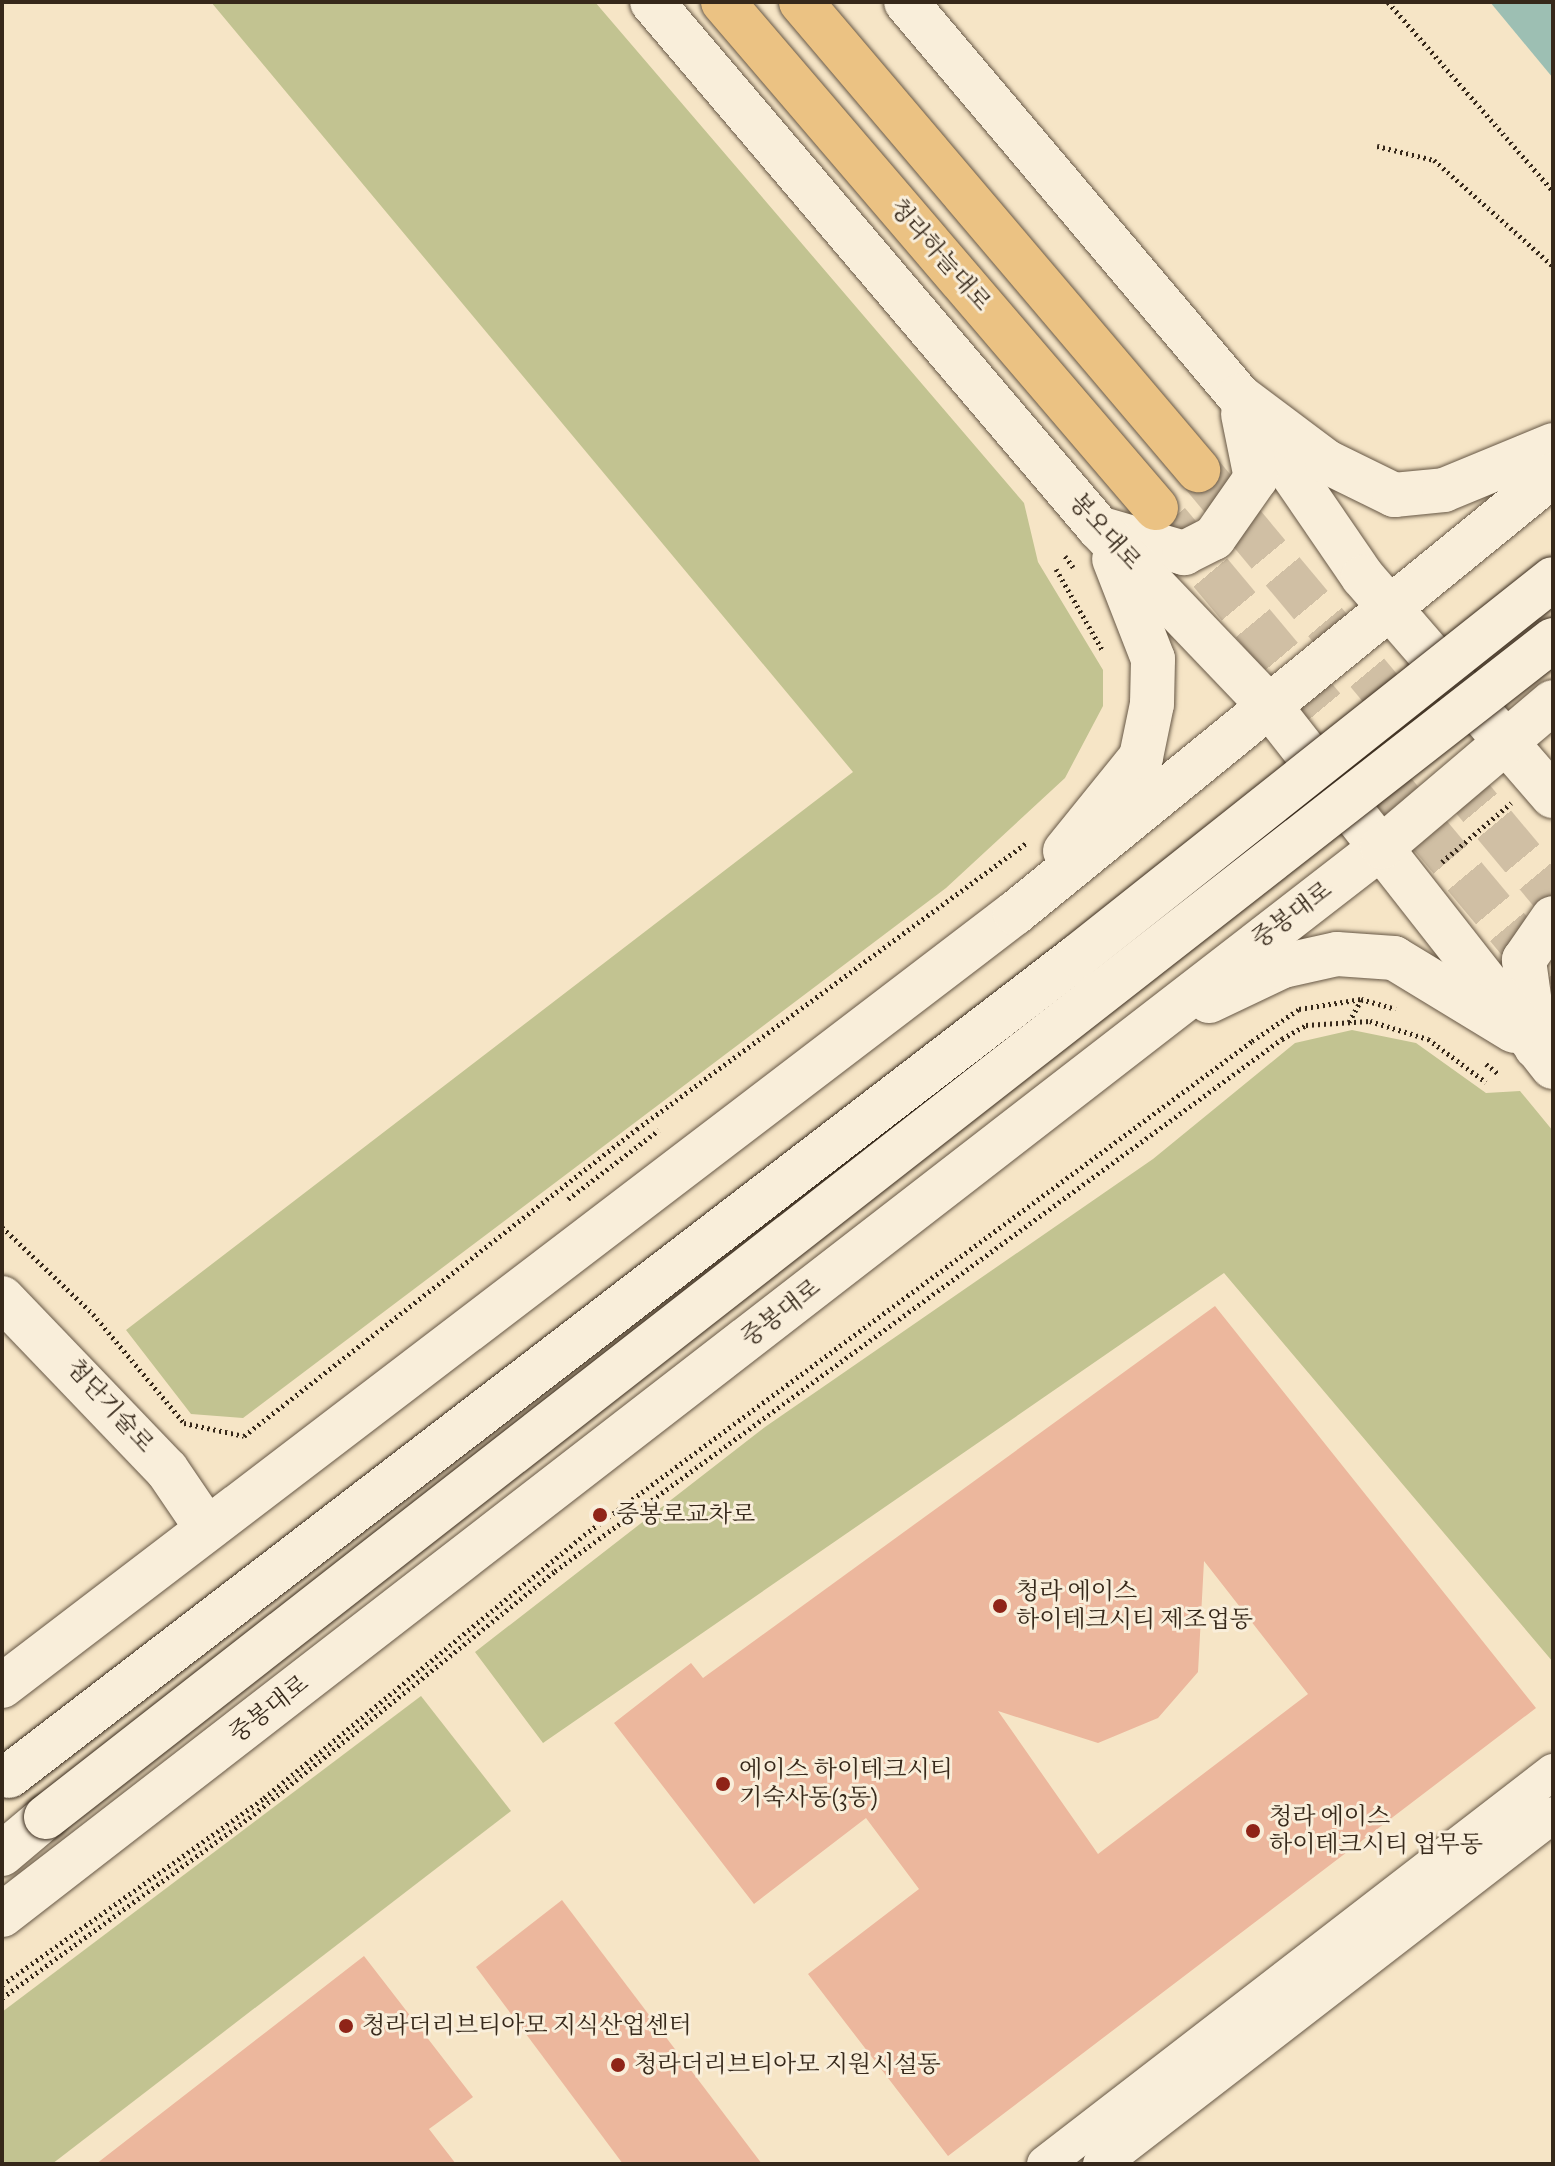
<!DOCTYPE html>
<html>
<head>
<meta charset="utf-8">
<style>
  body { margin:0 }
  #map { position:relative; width:1555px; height:2166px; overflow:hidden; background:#f6e5c6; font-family:"IM FELL Great Primer","Noto Serif KR",serif }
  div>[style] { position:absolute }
  .green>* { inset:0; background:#c2c391 }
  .water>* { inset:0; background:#9dbfb3 }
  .building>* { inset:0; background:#ecb79d }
  .trunk-tunnel>* { height:44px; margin-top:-22px; transform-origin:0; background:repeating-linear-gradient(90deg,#d0bfa4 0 44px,transparent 0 66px) }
  .path>* { height:5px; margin-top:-2.5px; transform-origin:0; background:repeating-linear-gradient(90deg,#36281a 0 2px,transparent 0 6px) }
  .roads { filter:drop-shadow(0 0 2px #665745) drop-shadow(0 0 2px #665745) }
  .minor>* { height:36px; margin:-18px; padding:0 18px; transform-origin:18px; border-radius:18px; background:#f9eeda }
  .tertiary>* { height:44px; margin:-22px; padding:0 22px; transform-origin:22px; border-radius:22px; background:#f9eeda }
  .secondary>* { height:44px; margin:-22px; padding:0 22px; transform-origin:22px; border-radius:22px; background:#f9eeda }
  .trunk>* { height:44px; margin:-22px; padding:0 22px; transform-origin:22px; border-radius:22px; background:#ebc283 }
  .bridges { filter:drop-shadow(0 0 2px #36281a) drop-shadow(0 0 2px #36281a) }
  .secondary-bridge>* { height:44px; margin:-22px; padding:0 22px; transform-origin:22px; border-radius:22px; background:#f9eeda }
  .dots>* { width:22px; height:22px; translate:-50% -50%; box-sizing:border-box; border:4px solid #f9eeda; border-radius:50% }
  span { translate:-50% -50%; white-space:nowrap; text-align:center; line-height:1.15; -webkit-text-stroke:6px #f9eeda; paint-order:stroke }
  .street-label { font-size:24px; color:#36281a }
  .poi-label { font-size:24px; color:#36281a }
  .left { translate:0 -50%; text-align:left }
  .frame { position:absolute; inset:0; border:4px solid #36281a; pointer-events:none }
</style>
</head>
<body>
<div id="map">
  <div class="green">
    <i style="clip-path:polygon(211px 2px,595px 2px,1024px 503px,1038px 562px,1103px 670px,1103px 706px,1065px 778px,946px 888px,243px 1418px,191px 1414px,126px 1330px,853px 772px)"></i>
    <i style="clip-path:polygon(1352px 1030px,1416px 1043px,1486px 1093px,1520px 1091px,1553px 1131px,1553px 1662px,1224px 1273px,543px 1743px,475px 1652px,765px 1427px,1153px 1159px,1295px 1043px)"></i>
    <i style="clip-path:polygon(421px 1696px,511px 1811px,52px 2164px,2px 2164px,2px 2012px)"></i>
  </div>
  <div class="water">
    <i style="clip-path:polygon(1490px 2px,1553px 2px,1553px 78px)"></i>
  </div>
  <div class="building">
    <i style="clip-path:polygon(evenodd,1215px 1306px,1536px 1708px,948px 2156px,808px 1974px,919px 1889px,866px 1818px,754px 1904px,614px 1723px,691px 1663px,703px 1678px,1215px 1306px,1204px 1561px,1308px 1694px,1098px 1854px,998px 1711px,1098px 1743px,1158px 1718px,1198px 1672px,1204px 1561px)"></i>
    <i style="clip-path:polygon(562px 1900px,762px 2164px,623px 2164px,476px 1967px)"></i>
    <i style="clip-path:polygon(364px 1956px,473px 2097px,429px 2129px,456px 2164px,96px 2164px)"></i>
  </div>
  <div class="trunk-tunnel">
    <i style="left:1198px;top:470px;width:554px;rotate:50.13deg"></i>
    <i style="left:1168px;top:522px;width:600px;rotate:50.07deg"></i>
  </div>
  <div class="path">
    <i style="left:1388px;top:2px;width:251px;rotate:48.9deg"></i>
    <i style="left:1377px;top:146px;width:59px;rotate:13.8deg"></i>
    <i style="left:1434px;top:160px;width:159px;rotate:41.7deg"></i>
    <i style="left:1065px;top:556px;width:14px;rotate:54deg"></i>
    <i style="left:1056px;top:569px;width:95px;rotate:60.2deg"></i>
    <i style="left:1442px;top:862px;width:91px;rotate:-40.5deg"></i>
    <i style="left:1349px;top:1022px;width:25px;rotate:-61deg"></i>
    <i style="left:1486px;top:1064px;width:16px;rotate:38deg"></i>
    <i style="left:568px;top:1199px;width:114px;rotate:-37.2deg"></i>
    <i style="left:2px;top:1227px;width:126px;rotate:43.7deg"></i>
    <i style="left:93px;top:1314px;width:142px;rotate:50.1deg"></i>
    <i style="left:184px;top:1423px;width:61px;rotate:12.2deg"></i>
    <i style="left:244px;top:1436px;width:499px;rotate:-38deg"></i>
    <i style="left:637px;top:1129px;width:483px;rotate:-36.3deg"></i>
    <i style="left:2px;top:1985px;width:322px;rotate:-35.5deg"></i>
    <i style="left:264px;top:1798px;width:414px;rotate:-39.4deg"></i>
    <i style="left:584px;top:1535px;width:831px;rotate:-36.48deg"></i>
    <i style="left:1252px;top:1041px;width:57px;rotate:-34.2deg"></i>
    <i style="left:1299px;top:1009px;width:63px;rotate:-9.2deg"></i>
    <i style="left:1361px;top:999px;width:36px;rotate:16deg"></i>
    <i style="left:2px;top:1998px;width:306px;rotate:-36.1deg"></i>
    <i style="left:249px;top:1818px;width:393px;rotate:-38.9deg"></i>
    <i style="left:555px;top:1571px;width:901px;rotate:-36.2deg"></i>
    <i style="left:1282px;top:1039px;width:28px;rotate:-30deg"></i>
    <i style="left:1306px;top:1025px;width:64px;rotate:-3.6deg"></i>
    <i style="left:1370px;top:1021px;width:61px;rotate:17.2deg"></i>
    <i style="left:1428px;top:1039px;width:72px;rotate:36.6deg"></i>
  </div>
  <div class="roads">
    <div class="minor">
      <i style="left:1045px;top:2164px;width:642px;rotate:-37.66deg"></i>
      <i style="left:1101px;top:2164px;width:571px;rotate:-37.67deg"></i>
    </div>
    <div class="tertiary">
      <i style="left:906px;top:2px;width:516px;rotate:49.8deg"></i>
      <i style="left:1239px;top:396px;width:219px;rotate:55.6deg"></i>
      <i style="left:1363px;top:577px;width:290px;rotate:49.1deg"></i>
      <i style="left:1099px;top:528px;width:89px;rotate:16.4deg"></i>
      <i style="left:1184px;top:553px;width:34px;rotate:-27deg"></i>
      <i style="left:1214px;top:538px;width:73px;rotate:-55deg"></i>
      <i style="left:1256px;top:478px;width:65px;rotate:-101.5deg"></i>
      <i style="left:1536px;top:1047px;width:88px;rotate:-97.9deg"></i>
      <i style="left:1524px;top:960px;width:51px;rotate:-55.4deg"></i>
      <i style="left:2px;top:1298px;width:238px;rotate:46.2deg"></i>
      <i style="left:167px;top:1470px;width:68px;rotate:55.8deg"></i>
    </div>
    <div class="secondary">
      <i style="left:652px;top:2px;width:690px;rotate:49.64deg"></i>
      <i style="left:1099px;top:528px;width:250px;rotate:46.3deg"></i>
      <i style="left:1272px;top:709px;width:455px;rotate:51.9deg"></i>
      <i style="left:1239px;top:396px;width:110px;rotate:36.9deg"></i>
      <i style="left:1327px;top:462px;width:75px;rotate:26.2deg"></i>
      <i style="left:1394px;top:495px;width:50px;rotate:-5.7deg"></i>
      <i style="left:1444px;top:490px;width:118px;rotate:-22.4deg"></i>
      <i style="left:1065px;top:851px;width:121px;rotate:-51deg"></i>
      <i style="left:1141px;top:757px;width:54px;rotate:-78.3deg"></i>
      <i style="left:1152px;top:704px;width:45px;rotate:-88.7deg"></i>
      <i style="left:1153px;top:659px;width:107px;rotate:-111.3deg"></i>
      <i style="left:1209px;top:1001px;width:82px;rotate:-25.3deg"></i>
      <i style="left:1283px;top:966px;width:55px;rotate:-12.5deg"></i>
      <i style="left:1337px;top:954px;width:57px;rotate:4deg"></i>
      <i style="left:1394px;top:958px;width:140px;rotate:31.3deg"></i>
      <i style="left:2px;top:1686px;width:1274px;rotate:-37.35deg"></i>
      <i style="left:1015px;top:913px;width:694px;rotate:-39.15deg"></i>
      <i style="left:2px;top:1854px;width:57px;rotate:-40.1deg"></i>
      <i style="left:2px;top:1915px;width:1745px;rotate:-37.74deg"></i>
      <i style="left:1382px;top:847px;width:224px;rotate:-40.3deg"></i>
    </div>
    <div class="trunk">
      <i style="left:723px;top:2px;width:666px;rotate:49.45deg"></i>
      <i style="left:801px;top:2px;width:614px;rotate:49.69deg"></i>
    </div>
  </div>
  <div class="bridges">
    <div class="secondary-bridge">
      <i style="left:9px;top:1776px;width:1347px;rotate:-37.49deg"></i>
      <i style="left:1078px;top:956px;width:606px;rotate:-38.44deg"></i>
      <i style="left:46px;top:1817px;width:1912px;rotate:-37.99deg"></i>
    </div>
  </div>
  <div class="dots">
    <i style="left:600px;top:1515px;background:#8f2418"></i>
    <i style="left:1000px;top:1606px;background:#8f2418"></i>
    <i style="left:723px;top:1784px;background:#8f2418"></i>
    <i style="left:1253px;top:1831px;background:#8f2418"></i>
    <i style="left:346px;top:2026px;background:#8f2418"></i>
    <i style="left:618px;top:2065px;background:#8f2418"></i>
  </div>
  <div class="street-label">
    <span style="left:940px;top:255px;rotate:49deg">청라하늘대로</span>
    <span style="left:1105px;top:532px;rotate:48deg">봉오대로</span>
    <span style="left:1292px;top:915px;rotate:-37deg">중봉대로</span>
    <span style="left:781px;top:1313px;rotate:-38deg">중봉대로</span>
    <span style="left:110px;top:1406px;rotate:48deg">첨단기술로</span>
    <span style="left:269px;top:1709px;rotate:-38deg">중봉대로</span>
  </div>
  <div class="poi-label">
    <span class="left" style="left:616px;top:1515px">중봉로교차로</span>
    <span class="left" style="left:1016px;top:1606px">청라 에이스<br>하이테크시티 제조업동</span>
    <span class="left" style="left:739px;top:1784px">에이스 하이테크시티<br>기숙사동(3동)</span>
    <span class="left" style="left:1269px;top:1831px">청라 에이스<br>하이테크시티 업무동</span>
    <span class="left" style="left:362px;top:2026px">청라더리브티아모 지식산업센터</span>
    <span class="left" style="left:634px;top:2065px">청라더리브티아모 지원시설동</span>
  </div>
  <div class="frame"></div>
</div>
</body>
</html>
